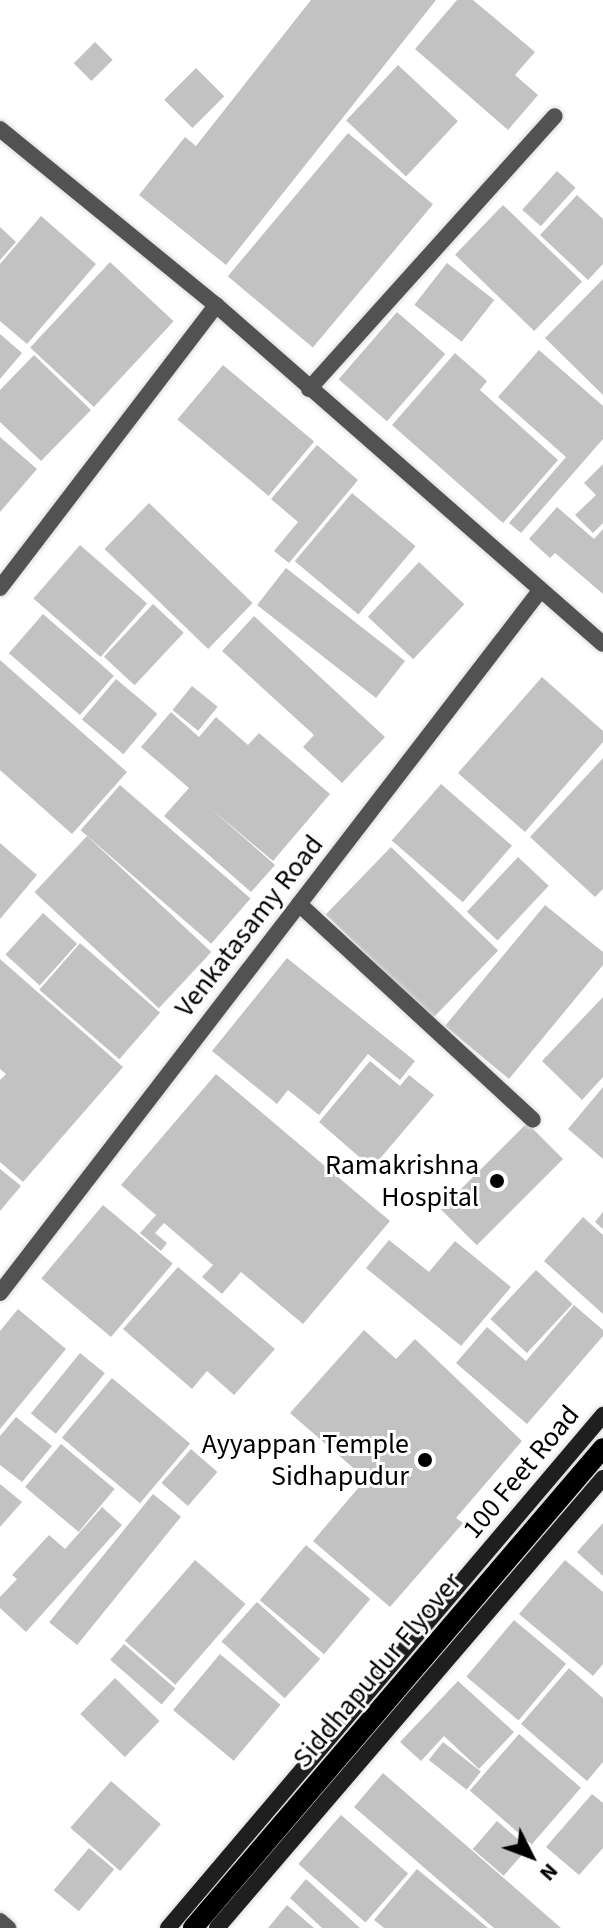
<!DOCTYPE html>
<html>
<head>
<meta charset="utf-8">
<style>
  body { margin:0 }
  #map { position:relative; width:603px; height:1928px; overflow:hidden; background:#fff; font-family:"Source Sans 3",sans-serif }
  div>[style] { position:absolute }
  .building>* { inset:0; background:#c2c2c2; transform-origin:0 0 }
  .roads { filter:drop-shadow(0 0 2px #dbdbdb) drop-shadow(0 0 2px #dbdbdb) }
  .minor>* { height:16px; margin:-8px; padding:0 8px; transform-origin:8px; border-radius:8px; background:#525252 }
  .secondary>* { height:16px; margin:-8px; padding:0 8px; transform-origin:8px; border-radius:8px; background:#1f1f1f }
  .primary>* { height:20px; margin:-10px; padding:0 10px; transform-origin:10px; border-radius:10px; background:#000 }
  .dots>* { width:22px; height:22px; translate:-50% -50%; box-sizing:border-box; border:4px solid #fff; border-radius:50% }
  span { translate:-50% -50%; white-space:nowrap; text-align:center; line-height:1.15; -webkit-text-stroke:6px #fff; paint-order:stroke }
  .street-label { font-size:28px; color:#000 }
  .poi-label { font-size:28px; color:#000 }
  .right { translate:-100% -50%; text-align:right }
  .north { position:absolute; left:491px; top:1816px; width:80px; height:80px; -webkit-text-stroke:6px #fff; paint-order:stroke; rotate:132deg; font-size:22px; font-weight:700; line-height:32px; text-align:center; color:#000 }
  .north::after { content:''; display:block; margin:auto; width:28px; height:36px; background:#000; clip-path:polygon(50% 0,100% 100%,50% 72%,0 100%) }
</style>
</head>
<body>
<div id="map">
  <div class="building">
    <i style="clip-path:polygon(311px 0,436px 0,226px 265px,139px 195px,185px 137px,196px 146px)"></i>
    <i style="clip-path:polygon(457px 0,473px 0,535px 52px,515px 75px,538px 95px,508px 130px,415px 49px)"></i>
    <i style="left:95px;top:42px;width:25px;height:30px;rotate:45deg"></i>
    <i style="left:398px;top:65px;width:82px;height:76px;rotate:43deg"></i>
    <i style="left:196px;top:68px;width:40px;height:45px;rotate:45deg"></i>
    <i style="left:348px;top:133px;width:111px;height:187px;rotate:40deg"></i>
    <i style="left:557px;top:171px;width:25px;height:52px;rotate:42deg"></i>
    <i style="clip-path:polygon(577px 195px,603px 219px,603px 264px,588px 280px,540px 235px)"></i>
    <i style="left:503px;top:205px;width:110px;height:69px;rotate:44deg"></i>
    <i style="clip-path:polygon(41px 216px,96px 264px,27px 344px,0 321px,0 264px)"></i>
    <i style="clip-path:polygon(0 227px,16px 242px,0 260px)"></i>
    <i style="left:110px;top:262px;width:87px;height:117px;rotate:43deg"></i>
    <i style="left:447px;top:263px;width:60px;height:53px;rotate:38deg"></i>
    <i style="clip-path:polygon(603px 279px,603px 395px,545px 338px)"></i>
    <i style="left:397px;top:312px;width:64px;height:89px;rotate:41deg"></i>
    <i style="clip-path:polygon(0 334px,22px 353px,0 379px)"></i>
    <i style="clip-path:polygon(539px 350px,603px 406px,603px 439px,521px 533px,509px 523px,566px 457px,498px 397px)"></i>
    <i style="clip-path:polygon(455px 353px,487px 381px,480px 390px,558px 460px,503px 523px,392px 425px)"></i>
    <i style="clip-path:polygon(34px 355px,91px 410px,41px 461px,0 422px,0 390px)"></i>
    <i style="left:223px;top:365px;width:119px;height:71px;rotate:40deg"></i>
    <i style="clip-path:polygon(0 437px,37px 469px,0 512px)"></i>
    <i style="clip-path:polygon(317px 445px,358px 480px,289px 563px,274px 551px,298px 522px,271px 499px)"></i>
    <i style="clip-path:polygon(603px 464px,603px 523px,593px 533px,575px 515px,596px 495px,584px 483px)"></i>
    <i style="left:352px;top:493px;width:83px;height:89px;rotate:40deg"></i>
    <i style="left:149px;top:503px;width:144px;height:64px;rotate:44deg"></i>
    <i style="clip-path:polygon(557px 507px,594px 539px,603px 529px,603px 594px,555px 553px,550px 558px,529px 539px)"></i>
    <i style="left:80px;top:545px;width:89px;height:71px;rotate:41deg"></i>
    <i style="left:419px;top:562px;width:62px;height:75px;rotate:43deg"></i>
    <i style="left:286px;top:568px;width:151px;height:47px;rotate:38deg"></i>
    <i style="left:153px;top:604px;width:42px;height:72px;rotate:43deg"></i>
    <i style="left:43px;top:614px;width:94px;height:52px;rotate:41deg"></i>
    <i style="clip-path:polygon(254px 616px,385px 737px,342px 783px,303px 747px,314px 735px,222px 651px)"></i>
    <i style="clip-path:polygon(0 660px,127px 772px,72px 834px,0 770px)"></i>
    <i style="clip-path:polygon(542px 677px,603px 731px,603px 742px,525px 832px,458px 773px)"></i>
    <i style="left:116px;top:679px;width:54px;height:53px;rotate:40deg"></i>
    <i style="left:192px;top:686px;width:33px;height:31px;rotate:39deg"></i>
    <i style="clip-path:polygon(171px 712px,199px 737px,216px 717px,248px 745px,259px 733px,330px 794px,273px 861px,209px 807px,275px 865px,251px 892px,164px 816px,189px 788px,141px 747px)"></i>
    <i style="clip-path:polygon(603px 758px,603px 889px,595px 897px,530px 837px)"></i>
    <i style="left:441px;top:784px;width:94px;height:75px;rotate:41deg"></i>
    <i style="left:120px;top:785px;width:173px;height:60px;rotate:41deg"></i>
    <i style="left:87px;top:836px;width:170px;height:77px;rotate:43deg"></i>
    <i style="clip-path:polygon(0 843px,37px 875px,0 919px)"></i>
    <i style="left:391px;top:847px;width:149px;height:94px;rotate:44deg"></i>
    <i style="left:518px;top:857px;width:42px;height:75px;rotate:43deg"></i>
    <i style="clip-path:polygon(545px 905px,603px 952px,603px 965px,509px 1079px,445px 1026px)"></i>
    <i style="left:43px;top:913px;width:46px;height:56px;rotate:42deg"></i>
    <i style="left:80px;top:943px;width:106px;height:62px;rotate:41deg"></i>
    <i style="clip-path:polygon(287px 958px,415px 1061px,400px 1080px,368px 1054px,319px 1115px,288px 1090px,277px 1104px,212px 1051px)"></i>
    <i style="clip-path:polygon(0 959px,123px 1067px,23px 1182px,0 1162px,0 1080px,6px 1074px,0 1069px)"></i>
    <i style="clip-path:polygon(603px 997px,603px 1077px,582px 1100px,542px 1061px)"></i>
    <i style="clip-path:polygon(370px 1061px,400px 1086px,409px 1075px,434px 1095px,372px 1168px,319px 1122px)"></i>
    <i style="clip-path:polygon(216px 1074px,390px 1221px,303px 1324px,241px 1272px,222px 1294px,202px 1277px,213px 1265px,164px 1223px,155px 1233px,167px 1243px,161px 1251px,140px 1233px,156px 1215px,121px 1185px)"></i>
    <i style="clip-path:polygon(603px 1087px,603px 1159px,568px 1129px)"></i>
    <i style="left:527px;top:1123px;width:51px;height:122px;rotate:45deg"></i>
    <i style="clip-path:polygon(0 1169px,21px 1186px,0 1211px)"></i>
    <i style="left:103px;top:1205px;width:91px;height:96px;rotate:40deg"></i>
    <i style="clip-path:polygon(603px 1212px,603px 1229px,595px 1222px)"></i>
    <i style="clip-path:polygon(583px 1217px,603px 1235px,603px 1314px,544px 1261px)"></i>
    <i style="clip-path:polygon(389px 1240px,429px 1272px,455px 1241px,511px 1287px,461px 1346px,366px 1268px)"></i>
    <i style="clip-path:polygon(178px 1267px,275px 1349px,234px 1395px,207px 1371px,192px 1389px,123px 1329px)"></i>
    <i style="left:536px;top:1270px;width:50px;height:67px;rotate:43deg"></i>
    <i style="clip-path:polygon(574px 1305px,603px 1330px,603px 1336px,527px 1424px,456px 1363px,487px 1327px,526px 1361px)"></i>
    <i style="clip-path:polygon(18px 1309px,66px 1349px,0 1429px,0 1331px)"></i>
    <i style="clip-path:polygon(364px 1330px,396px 1359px,415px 1339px,522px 1441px,456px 1518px,463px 1523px,390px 1607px,313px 1541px,366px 1479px,290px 1413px)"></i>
    <i style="left:80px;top:1353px;width:32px;height:78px;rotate:39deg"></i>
    <i style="left:112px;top:1378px;width:102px;height:78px;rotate:40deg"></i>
    <i style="clip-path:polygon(16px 1417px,52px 1446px,22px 1482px,0 1465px,0 1436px)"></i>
    <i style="left:61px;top:1444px;width:70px;height:56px;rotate:40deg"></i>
    <i style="left:191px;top:1449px;width:35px;height:45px;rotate:41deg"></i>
    <i style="clip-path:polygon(0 1484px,22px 1502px,0 1527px)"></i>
    <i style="left:153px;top:1494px;width:36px;height:165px;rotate:39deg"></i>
    <i style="clip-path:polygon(102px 1507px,122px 1525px,26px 1632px,0 1608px,0 1597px,17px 1579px,12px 1575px,49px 1535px,65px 1549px)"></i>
    <i style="clip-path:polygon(603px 1523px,603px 1576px,577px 1552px)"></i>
    <i style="left:306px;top:1545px;width:84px;height:72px;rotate:40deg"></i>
    <i style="left:195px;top:1560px;width:67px;height:107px;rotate:41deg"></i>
    <i style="clip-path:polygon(565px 1560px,603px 1592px,603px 1664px,593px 1676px,519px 1614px)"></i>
    <i style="left:257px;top:1602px;width:85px;height:53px;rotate:42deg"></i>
    <i style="left:514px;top:1620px;width:68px;height:74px;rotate:40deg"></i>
    <i style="left:124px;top:1644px;width:68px;height:21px;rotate:41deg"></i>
    <i style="left:220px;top:1654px;width:79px;height:73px;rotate:40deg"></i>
    <i style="clip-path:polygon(569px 1668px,603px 1698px,603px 1762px,587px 1781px,521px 1724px)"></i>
    <i style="left:115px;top:1678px;width:62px;height:50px;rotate:44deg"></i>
    <i style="clip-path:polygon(458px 1681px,514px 1732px,479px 1769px,444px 1736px,421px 1761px,400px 1742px)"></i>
    <i style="left:519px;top:1734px;width:82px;height:75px;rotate:41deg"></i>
    <i style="left:443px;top:1742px;width:48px;height:23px;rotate:38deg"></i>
    <i style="clip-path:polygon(383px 1773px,561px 1928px,494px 1928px,354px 1807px)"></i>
    <i style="left:111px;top:1781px;width:66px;height:62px;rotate:41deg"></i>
    <i style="clip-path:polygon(592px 1794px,603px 1803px,603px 1848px,579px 1875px,546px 1847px)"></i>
    <i style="left:341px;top:1815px;width:89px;height:65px;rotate:41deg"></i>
    <i style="left:497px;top:1821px;width:41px;height:37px;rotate:41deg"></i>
    <i style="left:89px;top:1848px;width:33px;height:55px;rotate:40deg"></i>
    <i style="clip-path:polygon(417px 1869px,488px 1928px,384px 1928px,374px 1920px)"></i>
    <i style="clip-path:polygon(306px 1879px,360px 1928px,322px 1928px,290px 1898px)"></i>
    <i style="clip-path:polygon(287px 1905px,314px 1928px,268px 1928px)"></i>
  </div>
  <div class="roads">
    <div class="minor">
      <i style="left:0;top:129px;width:279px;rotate:39.2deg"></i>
      <i style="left:216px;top:305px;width:514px;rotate:41.22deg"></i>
      <i style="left:309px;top:389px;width:367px;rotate:-48deg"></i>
      <i style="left:0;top:588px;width:356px;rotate:-52.6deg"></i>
      <i style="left:299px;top:904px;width:318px;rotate:42.7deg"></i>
      <i style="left:0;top:1293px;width:884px;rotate:-52.44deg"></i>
      <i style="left:0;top:1921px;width:11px;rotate:41deg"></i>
    </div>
    <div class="secondary">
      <i style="left:168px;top:1928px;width:673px;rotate:-49.7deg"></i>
      <i style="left:217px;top:1928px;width:593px;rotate:-49.38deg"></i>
    </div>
    <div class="primary">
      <i style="left:193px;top:1928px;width:631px;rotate:-49.5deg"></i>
    </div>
  </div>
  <div class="dots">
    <i style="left:497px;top:1181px;background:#000"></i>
    <i style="left:425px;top:1460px;background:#000"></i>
  </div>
  <div class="street-label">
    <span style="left:249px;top:926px;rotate:-52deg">Venkatasamy Road</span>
    <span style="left:521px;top:1472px;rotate:-50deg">100 Feet Road</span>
    <span style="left:377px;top:1670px;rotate:-50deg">Siddhapudur Flyover</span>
  </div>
  <div class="poi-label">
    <span class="right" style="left:479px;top:1181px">Ramakrishna<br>Hospital</span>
    <span class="right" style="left:409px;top:1460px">Ayyappan Temple<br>Sidhapudur</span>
  </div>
  <div class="north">N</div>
</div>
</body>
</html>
